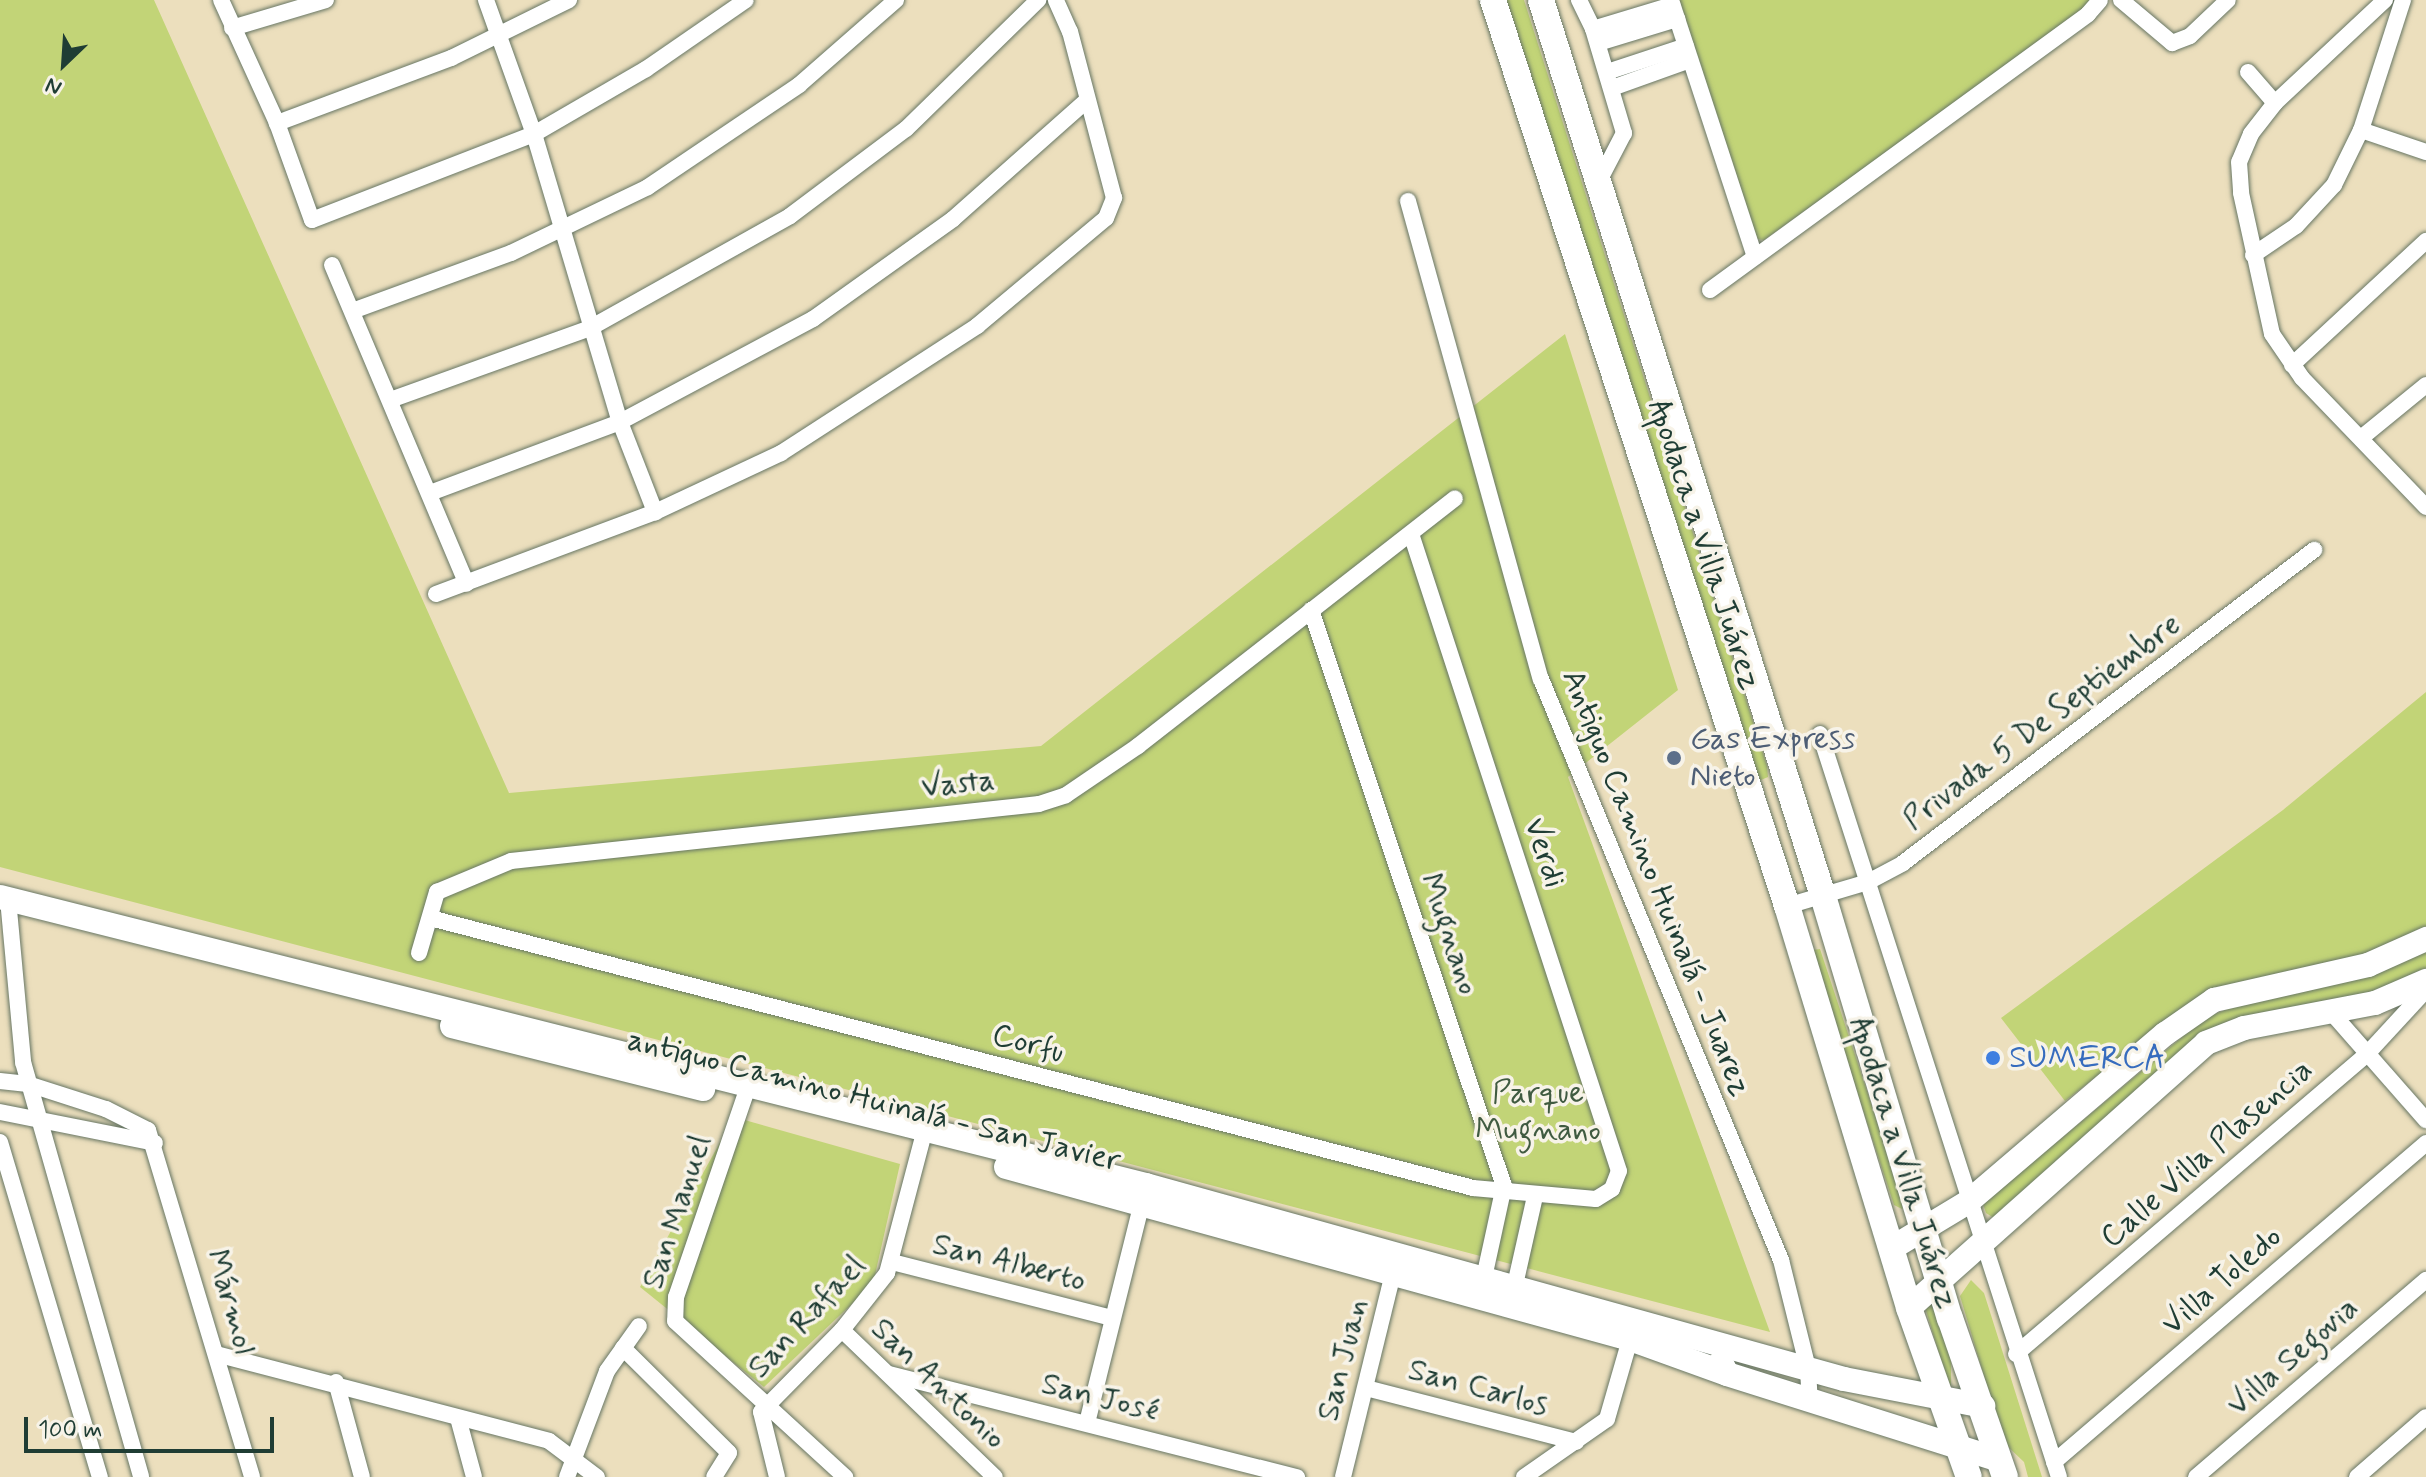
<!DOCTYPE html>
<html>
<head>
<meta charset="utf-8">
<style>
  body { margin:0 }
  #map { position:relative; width:2426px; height:1477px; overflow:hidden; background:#ecdfbd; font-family:Mynerve,sans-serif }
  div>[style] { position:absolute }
  .green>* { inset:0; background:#c2d477 }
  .roads { filter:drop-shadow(0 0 2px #677664) drop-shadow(0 0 2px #677664) }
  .street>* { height:16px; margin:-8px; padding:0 8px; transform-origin:8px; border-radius:8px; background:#fff }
  .secondary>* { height:24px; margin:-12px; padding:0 12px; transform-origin:12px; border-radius:12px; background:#fff }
  .primary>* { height:26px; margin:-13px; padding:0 13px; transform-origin:13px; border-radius:13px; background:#fff }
  .dots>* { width:22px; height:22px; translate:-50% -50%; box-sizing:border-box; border:4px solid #f7f3e8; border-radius:50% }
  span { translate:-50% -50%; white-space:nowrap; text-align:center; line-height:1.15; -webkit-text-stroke:7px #f7f3e8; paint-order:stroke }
  .street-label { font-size:32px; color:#1f3d34 }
  .service-label { font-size:32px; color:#4e5e75 }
  .left { translate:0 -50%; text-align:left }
  .shop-label { font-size:32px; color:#366cbe }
  .park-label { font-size:32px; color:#405b41 }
  .north { position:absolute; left:24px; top:24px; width:80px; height:80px; -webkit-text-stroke:6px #f7f3e8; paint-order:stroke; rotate:205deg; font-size:22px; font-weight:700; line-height:32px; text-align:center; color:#1f3d34 }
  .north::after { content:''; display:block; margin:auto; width:28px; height:36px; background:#1f3d34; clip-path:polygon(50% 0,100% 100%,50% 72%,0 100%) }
  .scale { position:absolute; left:24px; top:1417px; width:250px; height:36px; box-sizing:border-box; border:4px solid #1f3d34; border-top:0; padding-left:10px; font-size:24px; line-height:28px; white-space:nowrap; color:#1f3d34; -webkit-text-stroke:6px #f7f3e8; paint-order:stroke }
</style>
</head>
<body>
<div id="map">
  <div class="green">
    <i style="clip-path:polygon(0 0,154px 0,509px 793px,1041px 746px,1565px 334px,1678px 690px,1568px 777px,1770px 1332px,0 867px)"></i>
    <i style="clip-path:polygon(1502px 0,1524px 0,1767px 766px,1768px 777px,1761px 780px,1752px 780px)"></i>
    <i style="clip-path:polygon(1678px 0,2090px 0,2091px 5px,1764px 240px,1757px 239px)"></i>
    <i style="clip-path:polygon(2426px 692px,2426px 930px,2404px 945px,2180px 1011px,2065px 1101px,2001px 1018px,2283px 810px)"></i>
    <i style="clip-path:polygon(1820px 949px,1904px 1203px,1902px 1209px,1894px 1205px,1858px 1095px,1813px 950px)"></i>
    <i style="clip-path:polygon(2426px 952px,2426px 973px,2389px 990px,2248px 1017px,1994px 1218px,1986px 1213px,1983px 1204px,2205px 1018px,2266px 994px,2356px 979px)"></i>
    <i style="clip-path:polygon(734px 1117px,900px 1164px,873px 1284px,764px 1387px,640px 1287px)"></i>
    <i style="clip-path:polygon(1971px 1280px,1984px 1293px,2042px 1477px,2028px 1477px,2024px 1462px,2004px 1443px,1960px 1296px)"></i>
    <i style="clip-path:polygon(1931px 1298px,1951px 1361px,1951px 1393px,1924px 1304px)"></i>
  </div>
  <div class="roads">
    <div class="street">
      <i style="left:221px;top:0;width:135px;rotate:65.5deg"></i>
      <i style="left:486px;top:0;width:142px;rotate:70.3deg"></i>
      <i style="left:534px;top:134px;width:301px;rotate:73.4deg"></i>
      <i style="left:620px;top:422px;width:97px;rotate:68.7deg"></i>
      <i style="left:569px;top:0;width:131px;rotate:153.8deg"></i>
      <i style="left:451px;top:58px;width:186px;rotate:159.5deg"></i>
      <i style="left:277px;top:123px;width:103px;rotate:70.2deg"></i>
      <i style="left:312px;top:220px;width:238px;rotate:-21.2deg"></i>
      <i style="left:534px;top:134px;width:129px;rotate:-30.1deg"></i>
      <i style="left:646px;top:69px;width:121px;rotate:-34.6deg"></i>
      <i style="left:1579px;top:0;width:32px;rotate:64deg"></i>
      <i style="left:1593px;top:29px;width:109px;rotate:73.4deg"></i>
      <i style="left:1624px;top:133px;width:54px;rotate:117.5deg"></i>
      <i style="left:1671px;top:0;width:270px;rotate:71.9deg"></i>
      <i style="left:2121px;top:0;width:67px;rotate:40.1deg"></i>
      <i style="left:2172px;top:43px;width:19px;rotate:-21deg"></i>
      <i style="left:2190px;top:36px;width:52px;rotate:-43.5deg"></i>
      <i style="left:2385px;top:0;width:151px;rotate:136.9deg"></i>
      <i style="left:2275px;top:103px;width:39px;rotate:128deg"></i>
      <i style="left:2251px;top:134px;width:30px;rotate:113deg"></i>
      <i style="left:2239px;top:162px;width:31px;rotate:86deg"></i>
      <i style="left:2241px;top:193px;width:144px;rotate:77.6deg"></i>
      <i style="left:2272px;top:334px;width:53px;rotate:55.7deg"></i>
      <i style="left:2302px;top:378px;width:179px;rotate:46.1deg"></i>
      <i style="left:232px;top:28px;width:98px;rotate:-16.6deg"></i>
      <i style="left:1593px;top:29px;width:83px;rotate:-16.9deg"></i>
      <i style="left:1598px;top:43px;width:83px;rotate:-16.9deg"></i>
      <i style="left:1607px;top:72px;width:83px;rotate:-18.2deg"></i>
      <i style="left:2248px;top:72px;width:41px;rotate:48.9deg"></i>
      <i style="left:1612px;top:88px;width:83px;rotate:-19.7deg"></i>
      <i style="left:2361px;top:130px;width:69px;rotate:18.7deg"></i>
      <i style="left:1408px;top:201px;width:496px;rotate:74.5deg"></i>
      <i style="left:1541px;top:679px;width:629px;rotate:67.56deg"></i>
      <i style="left:1781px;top:1260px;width:111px;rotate:76deg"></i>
      <i style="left:1808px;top:1368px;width:34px;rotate:87deg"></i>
      <i style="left:2253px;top:255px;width:52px;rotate:-34deg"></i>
      <i style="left:2296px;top:226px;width:56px;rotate:-47.2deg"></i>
      <i style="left:2334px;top:185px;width:61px;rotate:-63.9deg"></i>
      <i style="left:2361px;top:130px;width:137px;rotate:-72.1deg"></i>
      <i style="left:332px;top:265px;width:346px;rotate:67.1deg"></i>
      <i style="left:1710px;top:290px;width:468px;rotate:-36.1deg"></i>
      <i style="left:2088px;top:14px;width:18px;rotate:-49deg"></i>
      <i style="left:355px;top:310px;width:166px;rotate:-20.1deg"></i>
      <i style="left:511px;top:253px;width:152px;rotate:-25.7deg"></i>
      <i style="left:648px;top:187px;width:182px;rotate:-34deg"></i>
      <i style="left:799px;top:85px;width:129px;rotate:-41.2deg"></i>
      <i style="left:2292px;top:365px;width:183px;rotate:-42.8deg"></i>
      <i style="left:393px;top:399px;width:209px;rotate:-19.8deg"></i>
      <i style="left:590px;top:328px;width:229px;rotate:-29.2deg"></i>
      <i style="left:790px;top:216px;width:145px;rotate:-36.9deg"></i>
      <i style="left:906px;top:129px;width:185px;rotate:-44.3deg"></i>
      <i style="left:2361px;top:438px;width:84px;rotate:-39.2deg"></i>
      <i style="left:430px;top:493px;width:203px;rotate:-20.5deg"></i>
      <i style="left:620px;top:422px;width:219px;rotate:-28.1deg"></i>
      <i style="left:813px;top:319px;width:172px;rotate:-35.5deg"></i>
      <i style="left:953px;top:219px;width:179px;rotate:-41.6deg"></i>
      <i style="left:436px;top:594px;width:234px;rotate:-20.5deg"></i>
      <i style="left:655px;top:512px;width:139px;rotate:-25.1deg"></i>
      <i style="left:781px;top:453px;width:234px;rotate:-32.9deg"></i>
      <i style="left:977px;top:326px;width:168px;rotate:-39.9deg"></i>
      <i style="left:1106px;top:218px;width:22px;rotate:-68deg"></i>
      <i style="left:1114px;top:198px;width:172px;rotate:-104.8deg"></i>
      <i style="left:1070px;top:32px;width:35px;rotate:-114deg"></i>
      <i style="left:1311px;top:610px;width:607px;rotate:71.48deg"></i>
      <i style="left:1504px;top:1186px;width:94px;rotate:102.3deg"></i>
      <i style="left:1820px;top:734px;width:780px;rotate:72.17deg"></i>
      <i style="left:8px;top:899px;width:164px;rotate:84.7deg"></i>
      <i style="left:23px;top:1062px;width:431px;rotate:74.1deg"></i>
      <i style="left:1787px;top:906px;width:84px;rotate:-16.5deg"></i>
      <i style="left:1868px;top:882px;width:40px;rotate:-28deg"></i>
      <i style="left:1903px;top:863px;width:517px;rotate:-37.29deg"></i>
      <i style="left:430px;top:918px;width:1077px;rotate:14.51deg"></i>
      <i style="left:1473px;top:1188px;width:123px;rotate:5.1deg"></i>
      <i style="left:1596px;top:1199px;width:19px;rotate:-32deg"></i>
      <i style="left:1612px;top:1189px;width:19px;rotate:-69deg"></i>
      <i style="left:1619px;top:1171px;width:670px;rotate:-108.08deg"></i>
      <i style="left:419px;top:953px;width:64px;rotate:-73.6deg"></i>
      <i style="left:437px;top:892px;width:80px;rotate:-22.7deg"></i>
      <i style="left:511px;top:861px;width:531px;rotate:-6.16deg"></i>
      <i style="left:1039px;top:804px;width:28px;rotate:-18deg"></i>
      <i style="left:1066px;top:795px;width:87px;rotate:-34.2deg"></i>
      <i style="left:1138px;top:746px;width:402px;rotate:-38deg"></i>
      <i style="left:2331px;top:1012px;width:144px;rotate:48.7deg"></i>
      <i style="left:0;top:1081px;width:28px;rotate:6deg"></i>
      <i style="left:28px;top:1084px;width:82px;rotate:17.8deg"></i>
      <i style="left:106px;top:1109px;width:47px;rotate:26.6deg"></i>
      <i style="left:148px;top:1130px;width:362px;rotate:73.3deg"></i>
      <i style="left:749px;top:1084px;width:225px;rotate:108.9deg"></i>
      <i style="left:676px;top:1297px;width:24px;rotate:92deg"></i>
      <i style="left:675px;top:1321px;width:231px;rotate:42.5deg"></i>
      <i style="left:0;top:1112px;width:158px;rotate:11.3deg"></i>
      <i style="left:0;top:1142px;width:350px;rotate:73.4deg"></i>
      <i style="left:892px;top:1262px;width:227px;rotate:14.3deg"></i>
      <i style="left:1515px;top:1285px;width:91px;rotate:-77.3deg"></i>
      <i style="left:842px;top:1330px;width:212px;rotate:43.9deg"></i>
      <i style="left:623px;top:1348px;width:149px;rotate:44.7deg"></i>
      <i style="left:729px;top:1453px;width:28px;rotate:122deg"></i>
      <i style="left:216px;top:1354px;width:344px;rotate:14.6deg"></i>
      <i style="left:549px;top:1441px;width:60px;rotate:36.9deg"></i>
      <i style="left:2016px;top:1354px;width:462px;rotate:-40.5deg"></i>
      <i style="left:2367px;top:1054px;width:87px;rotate:-47.3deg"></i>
      <i style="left:889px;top:1374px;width:421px;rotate:14.2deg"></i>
      <i style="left:336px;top:1382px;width:98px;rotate:74.7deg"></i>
      <i style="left:1366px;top:1388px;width:217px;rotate:14.4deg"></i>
      <i style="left:458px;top:1418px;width:61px;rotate:74.8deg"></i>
      <i style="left:1087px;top:1423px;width:235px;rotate:-76deg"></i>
      <i style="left:2054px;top:1462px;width:490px;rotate:-40.6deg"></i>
      <i style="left:567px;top:1477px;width:113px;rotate:-69.3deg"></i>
      <i style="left:607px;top:1371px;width:55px;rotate:-54.6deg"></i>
      <i style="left:777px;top:1477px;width:67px;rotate:-103.8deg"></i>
      <i style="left:761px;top:1412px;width:115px;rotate:-45.4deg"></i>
      <i style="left:842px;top:1330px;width:73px;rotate:-51.7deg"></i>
      <i style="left:887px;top:1273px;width:149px;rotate:-75.2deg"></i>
      <i style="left:1343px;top:1477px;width:218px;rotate:-76.2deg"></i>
      <i style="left:1524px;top:1477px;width:101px;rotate:-34.9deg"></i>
      <i style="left:1607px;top:1419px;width:94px;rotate:-73.9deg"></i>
      <i style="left:2196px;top:1477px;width:303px;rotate:-40.6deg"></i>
      <i style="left:2357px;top:1477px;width:91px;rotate:-41deg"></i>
    </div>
    <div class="secondary">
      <i style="left:0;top:897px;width:1182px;rotate:14.11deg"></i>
      <i style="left:1146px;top:1185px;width:724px;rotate:15.53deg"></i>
      <i style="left:1844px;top:1379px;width:142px;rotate:11deg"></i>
      <i style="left:452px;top:1026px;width:259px;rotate:14.1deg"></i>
      <i style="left:1006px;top:1167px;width:647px;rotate:15.41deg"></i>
      <i style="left:1630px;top:1339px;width:103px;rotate:19.8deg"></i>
      <i style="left:1892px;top:1248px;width:89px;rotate:-31.2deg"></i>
      <i style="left:1968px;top:1202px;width:259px;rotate:-40.5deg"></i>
      <i style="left:2165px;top:1034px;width:60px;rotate:-34.8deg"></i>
      <i style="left:2214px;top:1000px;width:158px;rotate:-12.8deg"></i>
      <i style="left:2368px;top:965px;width:64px;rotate:-24.1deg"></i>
      <i style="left:1909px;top:1308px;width:398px;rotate:-41.7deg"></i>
      <i style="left:2206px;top:1043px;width:41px;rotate:-21.5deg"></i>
      <i style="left:2244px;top:1028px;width:133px;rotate:-10.8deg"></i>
      <i style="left:2375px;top:1003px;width:56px;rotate:-23.3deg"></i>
      <i style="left:1721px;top:1362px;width:13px;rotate:63deg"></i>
      <i style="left:1727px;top:1374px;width:285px;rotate:17.5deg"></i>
    </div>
    <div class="primary">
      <i style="left:1493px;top:0;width:953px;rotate:72.02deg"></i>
      <i style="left:1787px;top:906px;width:420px;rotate:73.1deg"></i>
      <i style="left:1909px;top:1308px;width:179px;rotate:70.5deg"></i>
      <i style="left:1541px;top:0;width:939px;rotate:72.53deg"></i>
      <i style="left:1823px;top:896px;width:441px;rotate:73.3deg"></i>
      <i style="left:1950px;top:1318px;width:168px;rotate:70.9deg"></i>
    </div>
  </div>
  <div class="dots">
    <i style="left:1674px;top:758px;background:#5c6f8a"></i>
    <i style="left:1993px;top:1058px;background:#3f7fe0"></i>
  </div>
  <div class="street-label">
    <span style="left:1704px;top:545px;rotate:72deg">Apodaca a Villa Juárez</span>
    <span style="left:2042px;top:722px;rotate:-37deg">Privada 5 De Septiembre</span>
    <span style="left:958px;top:784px;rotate:-6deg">Vasta</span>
    <span style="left:1544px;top:853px;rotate:72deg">Verdi</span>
    <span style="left:1656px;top:883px;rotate:68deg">Antiguo Camino Huinalá - Juarez</span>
    <span style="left:1449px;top:934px;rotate:71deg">Mugnano</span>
    <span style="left:1028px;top:1044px;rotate:15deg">Corfu</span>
    <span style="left:874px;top:1101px;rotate:14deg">antiguo Camino Huinalá - San Javier</span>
    <span style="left:2207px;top:1154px;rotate:-41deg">Calle Villa Plasencia</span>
    <span style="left:1903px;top:1163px;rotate:73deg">Apodaca a Villa Juárez</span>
    <span style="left:677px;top:1212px;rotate:-72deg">San Manuel</span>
    <span style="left:1009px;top:1263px;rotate:14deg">San Alberto</span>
    <span style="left:2222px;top:1281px;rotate:-41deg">Villa Toledo</span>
    <span style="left:230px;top:1302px;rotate:74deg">Mármol</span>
    <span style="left:807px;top:1317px;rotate:-47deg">San Rafael</span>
    <span style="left:2293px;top:1357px;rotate:-41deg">Villa Segovia</span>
    <span style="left:1343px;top:1360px;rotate:-76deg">San Juan</span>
    <span style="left:938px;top:1384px;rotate:44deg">San Antonio</span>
    <span style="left:1478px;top:1388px;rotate:15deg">San Carlos</span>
    <span style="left:1100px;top:1398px;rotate:14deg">San José</span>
  </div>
  <div class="service-label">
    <span class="left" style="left:1690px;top:758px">Gas Express<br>Nieto</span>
  </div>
  <div class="shop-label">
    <span class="left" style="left:2009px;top:1058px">SUMERCA</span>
  </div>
  <div class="park-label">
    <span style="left:1538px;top:1112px">Parque<br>Mugnano</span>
  </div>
  <div class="north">N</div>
  <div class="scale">100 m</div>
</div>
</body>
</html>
